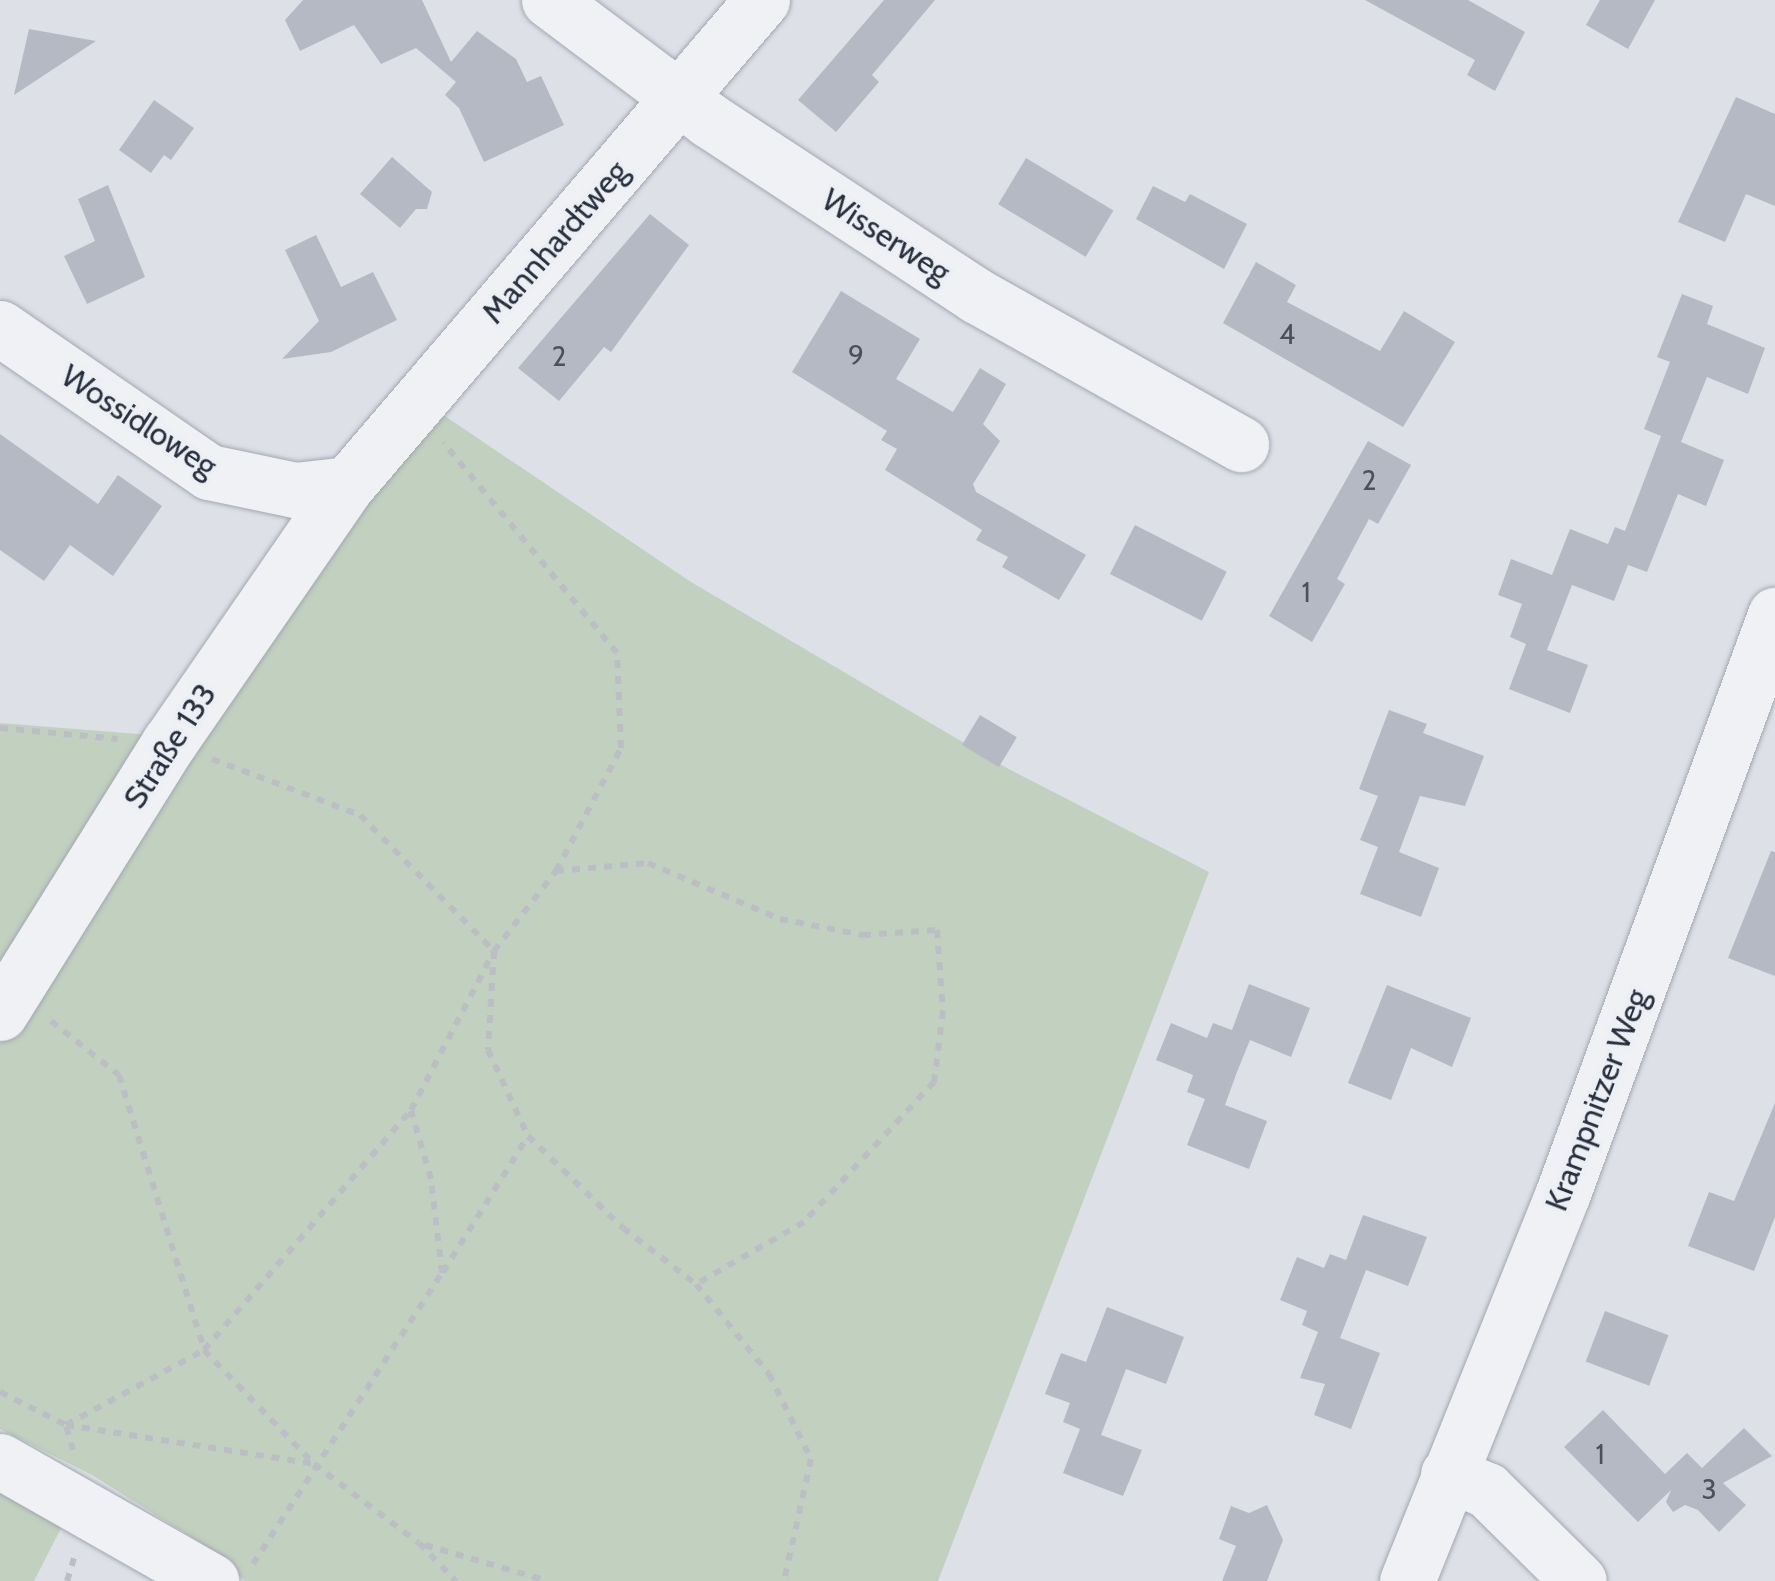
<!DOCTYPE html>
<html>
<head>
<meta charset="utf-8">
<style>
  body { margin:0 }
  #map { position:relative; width:1775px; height:1581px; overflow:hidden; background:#dde0e7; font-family:Cabin,sans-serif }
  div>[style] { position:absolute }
  .green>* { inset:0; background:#c2d0bf }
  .building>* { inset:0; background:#b5b9c3; transform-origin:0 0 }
  .path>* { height:6px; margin-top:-3px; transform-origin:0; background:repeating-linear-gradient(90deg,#bcbec5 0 8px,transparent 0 16px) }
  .roads { filter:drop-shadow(0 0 2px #a3a7b1) drop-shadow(0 0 2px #a3a7b1) }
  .minor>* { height:55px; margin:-27.5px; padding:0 27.5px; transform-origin:27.5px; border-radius:27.5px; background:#f0f1f5 }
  span { translate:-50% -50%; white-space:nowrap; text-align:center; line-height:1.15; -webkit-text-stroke:8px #eceff4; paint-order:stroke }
  .number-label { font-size:28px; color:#4a515e }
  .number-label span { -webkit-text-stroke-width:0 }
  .street-label { font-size:32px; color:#272e3d }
</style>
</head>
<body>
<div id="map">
  <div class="green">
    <i style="clip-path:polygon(439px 412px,691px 582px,1005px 767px,1209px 872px,938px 1581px,245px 1581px,201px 1543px,92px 1475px,0 1429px,0 723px,151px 735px)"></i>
    <i style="clip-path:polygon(0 1469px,73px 1505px,34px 1581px,0 1581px)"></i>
  </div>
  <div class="building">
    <i style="clip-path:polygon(303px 0,422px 0,451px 62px,477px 31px,516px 59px,527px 82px,541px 76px,564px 125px,484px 162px,459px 108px,445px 95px,456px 82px,416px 48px,381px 64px,354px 25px,300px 51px,285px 20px)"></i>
    <i style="clip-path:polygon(884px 0,935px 0,872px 75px,879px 82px,836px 132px,798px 100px)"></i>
    <i style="clip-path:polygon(1365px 0,1468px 0,1525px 32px,1495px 91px,1467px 75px,1475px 60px)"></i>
    <i style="clip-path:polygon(1600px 0,1655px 0,1628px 49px,1586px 25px)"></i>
    <i style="clip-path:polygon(29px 29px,96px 41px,14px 95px)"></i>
    <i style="clip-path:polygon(1736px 97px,1775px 114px,1775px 206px,1746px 194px,1725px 242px,1678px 222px)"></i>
    <i style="clip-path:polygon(154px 100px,194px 128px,171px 160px,164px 155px,151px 173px,119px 150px)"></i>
    <i style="clip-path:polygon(392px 157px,432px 192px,427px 209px,416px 209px,400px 228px,360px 194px)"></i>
    <i style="left:1026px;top:158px;width:102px;height:54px;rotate:31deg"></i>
    <i style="clip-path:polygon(108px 185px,145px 277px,87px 304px,64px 256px,95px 241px,78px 199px)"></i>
    <i style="clip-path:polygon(1153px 186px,1185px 202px,1190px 194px,1247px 224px,1224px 269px,1136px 219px)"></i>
    <i style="clip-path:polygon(650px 214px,689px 245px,611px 352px,604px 347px,559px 401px,518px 368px)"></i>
    <i style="clip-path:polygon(316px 235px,341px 287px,373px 272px,397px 320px,331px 352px,282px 359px,319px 321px,285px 250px)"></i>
    <i style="clip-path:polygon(1256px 262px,1296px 285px,1287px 302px,1380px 351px,1404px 311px,1455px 342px,1403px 427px,1223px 323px)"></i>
    <i style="clip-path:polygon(841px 291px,920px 339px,896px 379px,953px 412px,980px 368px,1006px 384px,983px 424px,1000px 441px,973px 484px,976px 492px,1086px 555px,1059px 600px,1002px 567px,1008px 557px,976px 540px,982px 530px,885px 470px,897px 449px,881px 440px,887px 431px,792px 372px)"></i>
    <i style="clip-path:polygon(1682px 294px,1713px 306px,1707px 324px,1765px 348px,1748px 394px,1707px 377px,1681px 442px,1724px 460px,1706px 506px,1678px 494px,1647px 572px,1628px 565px,1614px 601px,1572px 585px,1547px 650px,1588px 665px,1570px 713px,1509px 689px,1526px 644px,1510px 637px,1522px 604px,1498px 595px,1511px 559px,1552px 575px,1570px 529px,1608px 544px,1615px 527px,1625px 531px,1661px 436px,1644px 429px,1670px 362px,1657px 357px)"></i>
    <i style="clip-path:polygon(0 434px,98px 504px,118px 475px,162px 506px,113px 576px,70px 545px,44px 581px,0 550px)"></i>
    <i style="clip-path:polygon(1368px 441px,1411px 465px,1378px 524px,1369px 519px,1337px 579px,1345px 584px,1312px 642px,1269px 616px)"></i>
    <i style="left:1135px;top:525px;width:103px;height:55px;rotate:27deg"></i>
    <i style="clip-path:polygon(1389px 710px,1427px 724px,1423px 733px,1484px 756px,1465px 806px,1420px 796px,1399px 852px,1439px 868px,1421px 917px,1360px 894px,1378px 847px,1360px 840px,1378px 796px,1359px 789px)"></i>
    <i style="left:980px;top:715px;width:43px;height:35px;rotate:31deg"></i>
    <i style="clip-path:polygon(1771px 851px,1775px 852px,1775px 976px,1728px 958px)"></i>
    <i style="clip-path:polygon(1249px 984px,1310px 1008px,1291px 1057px,1250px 1040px,1237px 1072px,1225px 1105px,1267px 1121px,1249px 1169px,1187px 1145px,1205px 1099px,1187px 1092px,1193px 1075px,1156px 1060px,1171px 1023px,1207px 1038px,1213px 1023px,1232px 1030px)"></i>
    <i style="clip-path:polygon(1387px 985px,1471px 1018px,1452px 1067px,1411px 1048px,1391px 1100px,1348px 1083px)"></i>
    <i style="clip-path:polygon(1775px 1103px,1775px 1217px,1754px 1271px,1688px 1246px,1709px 1192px,1734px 1201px)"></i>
    <i style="clip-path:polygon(1363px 1215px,1427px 1237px,1408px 1286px,1366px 1270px,1340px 1338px,1380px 1353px,1351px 1429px,1314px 1415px,1325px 1384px,1300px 1378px,1318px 1332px,1302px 1325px,1307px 1311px,1280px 1300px,1297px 1257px,1324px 1268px,1330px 1254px,1346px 1260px)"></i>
    <i style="clip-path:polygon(1107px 1307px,1184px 1337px,1166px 1384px,1126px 1369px,1114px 1401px,1101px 1435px,1142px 1450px,1123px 1496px,1063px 1473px,1080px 1429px,1063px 1422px,1070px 1403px,1045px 1394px,1061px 1353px,1086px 1362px)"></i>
    <i style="left:1605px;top:1311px;width:68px;height:54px;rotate:21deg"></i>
    <i style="clip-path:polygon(1603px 1410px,1665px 1474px,1687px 1453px,1702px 1468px,1744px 1428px,1772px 1456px,1723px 1483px,1746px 1505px,1719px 1532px,1698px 1510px,1685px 1505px,1673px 1512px,1666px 1502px,1671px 1490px,1638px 1522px,1564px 1447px)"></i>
    <i style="clip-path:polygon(1267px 1505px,1283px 1540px,1267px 1581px,1222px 1581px,1236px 1546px,1219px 1539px,1231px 1506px,1249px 1513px)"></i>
  </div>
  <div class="path">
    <i style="left:0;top:728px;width:118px;rotate:5.4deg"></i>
    <i style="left:212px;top:759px;width:158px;rotate:20.7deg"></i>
    <i style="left:360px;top:815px;width:191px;rotate:45.4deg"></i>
    <i style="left:494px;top:951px;width:99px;rotate:93.5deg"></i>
    <i style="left:488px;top:1050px;width:95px;rotate:65.1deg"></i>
    <i style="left:528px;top:1136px;width:132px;rotate:44.1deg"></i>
    <i style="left:623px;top:1228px;width:92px;rotate:37.5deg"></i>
    <i style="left:696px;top:1284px;width:116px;rotate:51deg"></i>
    <i style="left:769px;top:1374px;width:95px;rotate:63.7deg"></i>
    <i style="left:811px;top:1459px;width:125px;rotate:102.5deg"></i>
    <i style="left:556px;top:871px;width:92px;rotate:-5deg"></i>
    <i style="left:648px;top:863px;width:143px;rotate:23deg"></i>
    <i style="left:780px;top:919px;width:85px;rotate:10.9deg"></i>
    <i style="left:863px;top:935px;width:74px;rotate:-3.9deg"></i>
    <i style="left:937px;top:930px;width:81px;rotate:85.8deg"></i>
    <i style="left:943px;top:1011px;width:72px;rotate:97.2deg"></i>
    <i style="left:934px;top:1082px;width:191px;rotate:132.9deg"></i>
    <i style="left:804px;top:1222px;width:125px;rotate:150.1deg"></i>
    <i style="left:51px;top:1021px;width:87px;rotate:38.5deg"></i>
    <i style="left:119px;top:1075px;width:288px;rotate:72.8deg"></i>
    <i style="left:204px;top:1350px;width:158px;rotate:46deg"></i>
    <i style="left:443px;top:1272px;width:160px;rotate:-58deg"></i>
    <i style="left:0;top:1392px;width:74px;rotate:26.6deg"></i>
    <i style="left:66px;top:1425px;width:251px;rotate:8.9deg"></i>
    <i style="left:314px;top:1464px;width:131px;rotate:37deg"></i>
    <i style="left:419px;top:1543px;width:53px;rotate:45.8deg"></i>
    <i style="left:73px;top:1450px;width:26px;rotate:-106deg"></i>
    <i style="left:66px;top:1425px;width:157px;rotate:-28.5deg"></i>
    <i style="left:204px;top:1350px;width:317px;rotate:-49.2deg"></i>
    <i style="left:411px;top:1110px;width:179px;rotate:-62.4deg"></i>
    <i style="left:494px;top:951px;width:101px;rotate:-52.2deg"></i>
    <i style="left:556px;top:871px;width:139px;rotate:-62.1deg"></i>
    <i style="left:621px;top:748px;width:95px;rotate:-92.4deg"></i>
    <i style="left:617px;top:653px;width:273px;rotate:-129.5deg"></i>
    <i style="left:425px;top:1545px;width:128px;rotate:16.3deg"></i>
    <i style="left:253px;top:1564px;width:347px;rotate:-57deg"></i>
    <i style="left:442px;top:1273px;width:95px;rotate:-96.7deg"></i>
    <i style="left:431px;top:1179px;width:71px;rotate:-106.4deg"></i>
    <i style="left:67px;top:1581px;width:24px;rotate:-73deg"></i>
  </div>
  <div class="roads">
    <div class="minor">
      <i style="left:549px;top:0;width:200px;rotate:36.9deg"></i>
      <i style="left:709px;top:120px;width:321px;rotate:33.3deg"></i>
      <i style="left:977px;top:296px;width:303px;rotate:29.3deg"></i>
      <i style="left:0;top:328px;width:254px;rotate:34.6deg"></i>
      <i style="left:209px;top:472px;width:88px;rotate:11.8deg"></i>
      <i style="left:295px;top:490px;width:53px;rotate:-6.5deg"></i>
      <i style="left:0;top:1013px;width:319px;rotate:-58deg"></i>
      <i style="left:169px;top:743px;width:315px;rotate:-55.4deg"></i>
      <i style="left:348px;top:484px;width:637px;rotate:-49.46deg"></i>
      <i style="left:0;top:1461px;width:243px;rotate:29.6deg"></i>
      <i style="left:1448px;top:1474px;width:42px;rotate:22.3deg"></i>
      <i style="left:1487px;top:1490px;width:129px;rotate:44.7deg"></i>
      <i style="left:1407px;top:1581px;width:418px;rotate:-68.1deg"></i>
      <i style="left:1563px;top:1193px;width:616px;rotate:-69.86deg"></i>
    </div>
  </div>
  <div class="number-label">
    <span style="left:1287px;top:334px">4</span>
    <span style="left:856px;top:355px">9</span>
    <span style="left:559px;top:356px">2</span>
    <span style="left:1369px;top:480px">2</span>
    <span style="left:1306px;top:592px">1</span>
    <span style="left:1600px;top:1454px">1</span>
    <span style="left:1709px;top:1489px">3</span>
  </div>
  <div class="street-label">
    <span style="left:886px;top:236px;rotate:33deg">Wisserweg</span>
    <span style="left:555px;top:242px;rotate:-49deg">Mannhardtweg</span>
    <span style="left:139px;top:421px;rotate:33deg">Wossidloweg</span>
    <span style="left:170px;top:746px;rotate:-57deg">Straße 133</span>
    <span style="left:1597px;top:1100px;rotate:-69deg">Krampnitzer Weg</span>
  </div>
</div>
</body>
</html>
